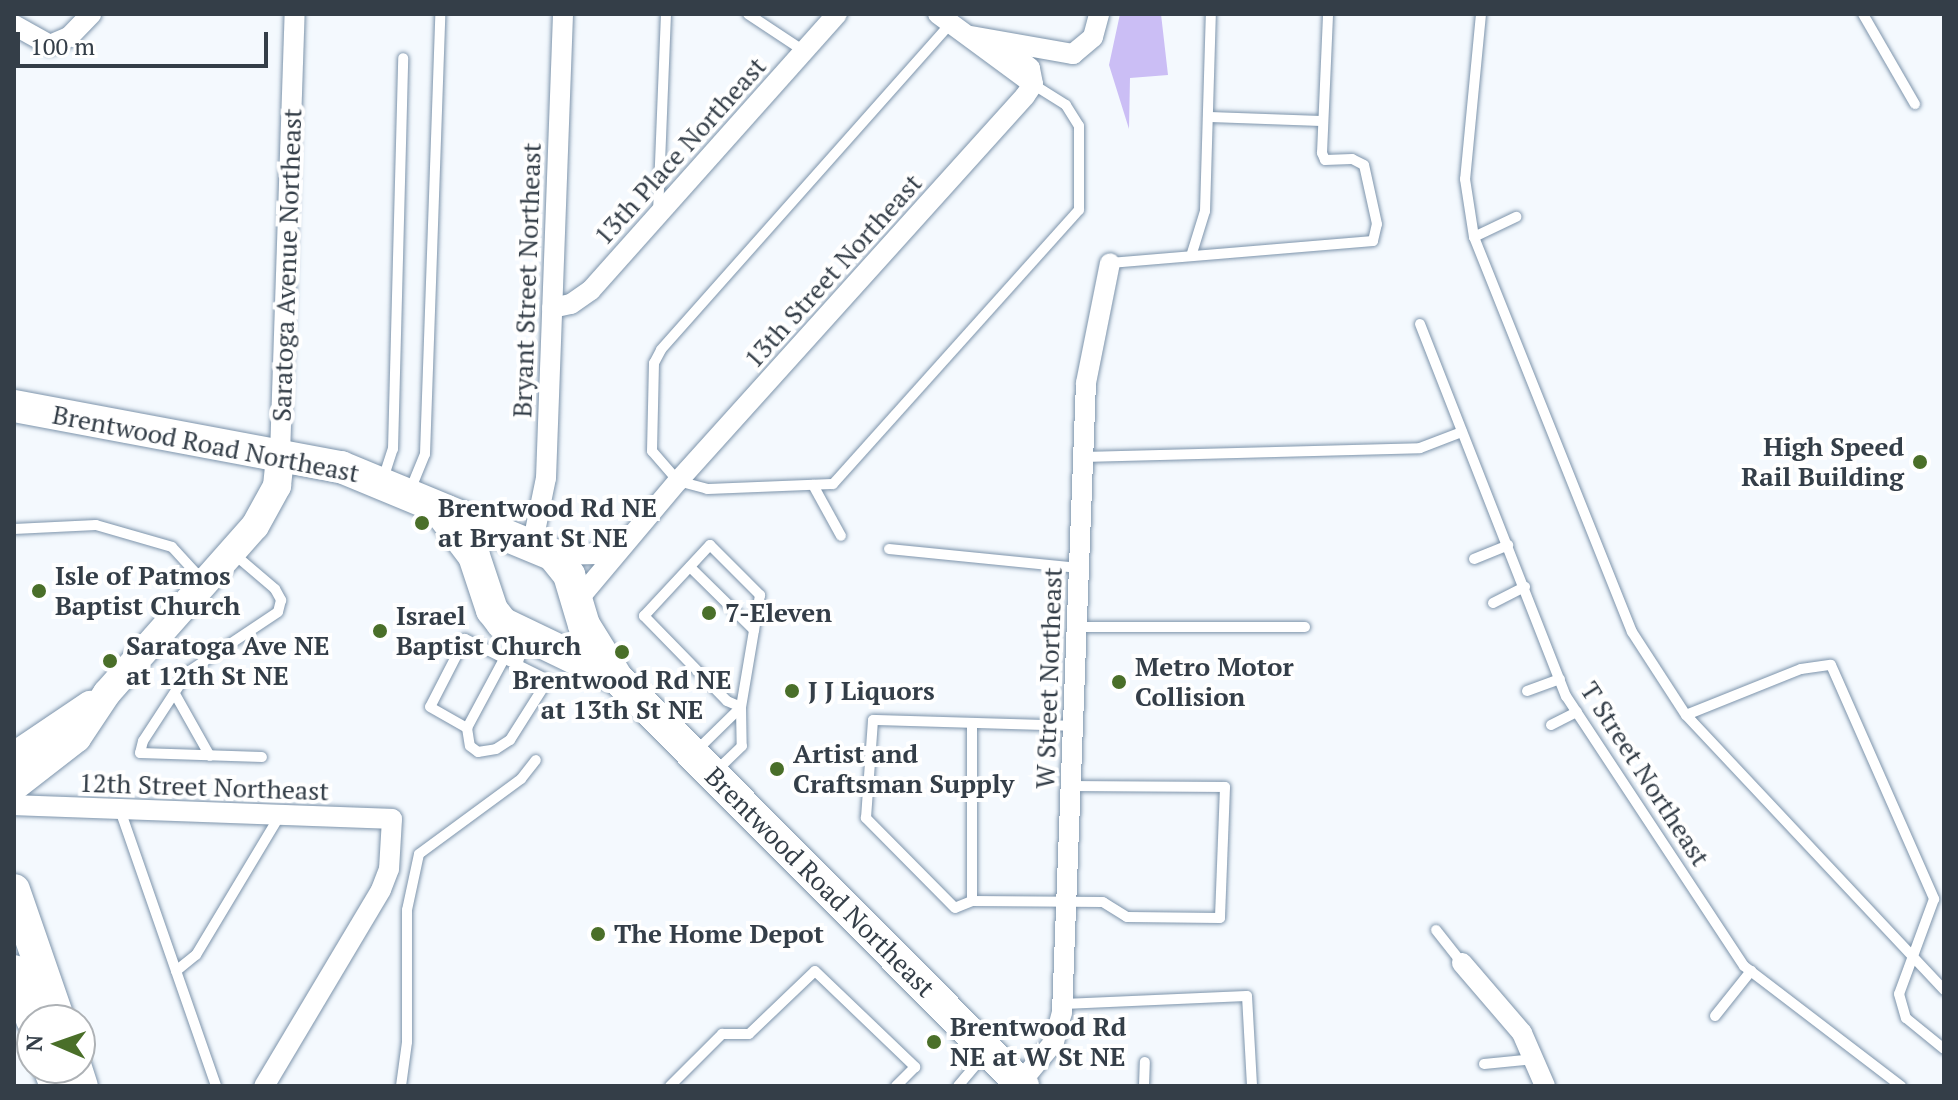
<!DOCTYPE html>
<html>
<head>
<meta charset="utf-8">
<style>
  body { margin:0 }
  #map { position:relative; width:1958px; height:1100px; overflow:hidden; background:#f4f9fe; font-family:"PT Serif",serif }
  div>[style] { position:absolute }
  .forest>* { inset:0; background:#cbbef5 }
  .roads { filter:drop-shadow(0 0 2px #7d94ab) drop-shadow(0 0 2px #7d94ab) }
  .lane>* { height:10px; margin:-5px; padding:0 5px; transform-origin:5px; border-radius:5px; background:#fff }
  .street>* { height:20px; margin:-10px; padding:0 10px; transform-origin:10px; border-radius:10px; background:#fff }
  .secondary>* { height:28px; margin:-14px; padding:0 14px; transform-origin:14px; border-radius:14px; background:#fff }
  .primary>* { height:32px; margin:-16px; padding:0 16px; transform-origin:16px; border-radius:16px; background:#fff }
  .dots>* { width:22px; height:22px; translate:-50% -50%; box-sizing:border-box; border:4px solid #fff; border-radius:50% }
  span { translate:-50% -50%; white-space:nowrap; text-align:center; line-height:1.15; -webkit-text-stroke:8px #fff; paint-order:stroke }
  .street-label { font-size:26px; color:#343e48 }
  .poi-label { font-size:26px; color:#343e48; font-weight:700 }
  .right { translate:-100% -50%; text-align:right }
  .left { translate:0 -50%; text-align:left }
  .frame { position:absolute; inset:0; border:16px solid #343e48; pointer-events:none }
  .north { position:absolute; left:16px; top:1004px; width:80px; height:80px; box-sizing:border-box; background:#fff; border:2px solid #aeb2b6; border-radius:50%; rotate:272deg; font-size:22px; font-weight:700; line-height:32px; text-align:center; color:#343e48 }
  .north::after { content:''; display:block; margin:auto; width:28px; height:36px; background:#4a6f29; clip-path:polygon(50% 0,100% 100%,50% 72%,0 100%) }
  .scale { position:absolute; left:16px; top:32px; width:252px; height:36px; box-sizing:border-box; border:4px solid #343e48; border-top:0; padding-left:10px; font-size:24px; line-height:28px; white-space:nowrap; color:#343e48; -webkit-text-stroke:6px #fff; paint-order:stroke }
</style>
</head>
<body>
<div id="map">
  <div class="forest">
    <i style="clip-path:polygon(1120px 14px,1161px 14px,1168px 75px,1130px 78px,1129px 129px,1109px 65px)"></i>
  </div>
  <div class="roads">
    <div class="lane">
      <i style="left:748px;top:14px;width:67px;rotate:33.5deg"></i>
      <i style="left:1481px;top:14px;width:166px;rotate:95.5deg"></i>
      <i style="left:1465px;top:179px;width:59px;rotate:81.2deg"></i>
      <i style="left:1474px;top:237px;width:425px;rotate:68.2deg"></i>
      <i style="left:1632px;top:632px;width:99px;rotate:57deg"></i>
      <i style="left:1686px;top:715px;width:377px;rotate:46.8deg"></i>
      <i style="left:1863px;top:14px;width:104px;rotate:60deg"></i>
      <i style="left:951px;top:23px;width:437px;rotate:131.6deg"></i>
      <i style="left:661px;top:350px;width:15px;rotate:118deg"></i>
      <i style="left:654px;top:363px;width:88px;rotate:91.3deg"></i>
      <i style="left:652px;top:451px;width:40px;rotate:49deg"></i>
      <i style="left:678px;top:481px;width:30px;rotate:15deg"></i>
      <i style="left:707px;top:489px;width:126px;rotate:-2.3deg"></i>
      <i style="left:833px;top:484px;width:368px;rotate:-48.1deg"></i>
      <i style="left:1079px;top:210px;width:84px;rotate:-90deg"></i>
      <i style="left:1079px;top:126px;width:25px;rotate:-122deg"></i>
      <i style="left:1066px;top:105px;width:39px;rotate:-148deg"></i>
      <i style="left:1208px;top:117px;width:115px;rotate:2deg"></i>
      <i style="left:658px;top:213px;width:199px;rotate:-87.7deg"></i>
      <i style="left:1474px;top:237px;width:47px;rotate:-25.5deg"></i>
      <i style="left:1192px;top:253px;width:44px;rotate:-72.8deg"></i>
      <i style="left:1205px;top:211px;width:197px;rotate:-88.3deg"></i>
      <i style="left:1110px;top:263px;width:264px;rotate:-4.8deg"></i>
      <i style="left:1373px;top:241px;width:17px;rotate:-77deg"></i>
      <i style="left:1377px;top:224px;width:60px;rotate:-102.4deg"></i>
      <i style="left:1364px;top:165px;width:13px;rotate:-153deg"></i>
      <i style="left:1352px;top:159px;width:27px;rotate:178deg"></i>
      <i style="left:1325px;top:160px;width:8px;rotate:-113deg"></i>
      <i style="left:1322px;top:153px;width:139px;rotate:-87.5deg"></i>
      <i style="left:1420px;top:324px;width:400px;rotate:68.6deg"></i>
      <i style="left:1566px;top:696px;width:323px;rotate:56.6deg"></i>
      <i style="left:1744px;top:966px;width:198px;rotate:37.4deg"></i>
      <i style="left:1083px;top:457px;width:337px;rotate:-1.5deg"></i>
      <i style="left:1420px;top:448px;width:45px;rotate:-20.9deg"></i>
      <i style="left:383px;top:479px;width:32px;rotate:-72deg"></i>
      <i style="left:393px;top:449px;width:391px;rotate:-88.5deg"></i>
      <i style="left:813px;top:485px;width:58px;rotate:61.2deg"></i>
      <i style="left:409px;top:493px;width:42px;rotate:-67.7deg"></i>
      <i style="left:425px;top:454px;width:440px;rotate:-88deg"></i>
      <i style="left:14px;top:529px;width:82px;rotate:-2.8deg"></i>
      <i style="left:96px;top:525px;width:79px;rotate:16.1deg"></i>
      <i style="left:172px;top:547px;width:47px;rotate:47.6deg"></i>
      <i style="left:889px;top:549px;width:191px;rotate:5.7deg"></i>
      <i style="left:234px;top:554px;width:54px;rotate:40.5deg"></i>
      <i style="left:275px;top:589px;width:13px;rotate:61deg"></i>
      <i style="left:281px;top:600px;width:12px;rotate:104deg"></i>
      <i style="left:278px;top:612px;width:108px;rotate:146.3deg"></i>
      <i style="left:188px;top:672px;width:82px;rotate:123.1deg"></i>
      <i style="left:143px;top:741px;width:12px;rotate:104deg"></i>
      <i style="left:140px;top:753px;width:122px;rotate:1.9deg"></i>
      <i style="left:1474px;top:559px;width:37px;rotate:-22deg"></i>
      <i style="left:690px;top:567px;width:90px;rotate:44.5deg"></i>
      <i style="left:1493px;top:603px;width:36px;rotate:-27deg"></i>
      <i style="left:1077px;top:627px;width:228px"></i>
      <i style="left:517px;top:665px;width:29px;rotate:-72deg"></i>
      <i style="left:1527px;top:691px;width:35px;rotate:-20deg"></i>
      <i style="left:175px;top:694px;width:71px;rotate:60.6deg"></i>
      <i style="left:1686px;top:715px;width:124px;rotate:-21.8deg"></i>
      <i style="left:1801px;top:669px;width:30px;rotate:-8deg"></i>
      <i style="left:1831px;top:665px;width:256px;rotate:66.2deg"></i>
      <i style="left:1934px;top:899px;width:101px;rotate:110.2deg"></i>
      <i style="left:1899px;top:994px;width:25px;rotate:74deg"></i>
      <i style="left:1906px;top:1018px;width:49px;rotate:39.2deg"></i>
      <i style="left:972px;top:724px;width:177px;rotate:90deg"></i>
      <i style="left:1551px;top:725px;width:29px;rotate:-27deg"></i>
      <i style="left:467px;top:728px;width:18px;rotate:81deg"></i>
      <i style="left:470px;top:746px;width:10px;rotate:37deg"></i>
      <i style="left:478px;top:752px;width:18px;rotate:-9deg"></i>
      <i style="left:496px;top:749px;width:17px;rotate:-33deg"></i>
      <i style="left:510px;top:740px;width:71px;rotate:-57.7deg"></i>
      <i style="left:548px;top:680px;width:93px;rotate:-153.7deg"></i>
      <i style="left:465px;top:639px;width:76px;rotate:117.2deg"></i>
      <i style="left:430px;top:707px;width:43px;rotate:29.6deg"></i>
      <i style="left:467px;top:728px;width:78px;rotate:-61.8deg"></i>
      <i style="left:695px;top:752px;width:64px;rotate:-44.4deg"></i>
      <i style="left:741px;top:707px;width:15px;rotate:-157deg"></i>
      <i style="left:727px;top:701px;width:119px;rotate:-134.3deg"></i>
      <i style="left:644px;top:616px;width:97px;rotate:-47.1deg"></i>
      <i style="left:710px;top:545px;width:71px;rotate:45deg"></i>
      <i style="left:760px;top:595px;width:114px;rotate:99.6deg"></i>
      <i style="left:741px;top:707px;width:39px;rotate:89deg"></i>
      <i style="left:742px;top:746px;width:37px;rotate:136deg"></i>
      <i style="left:1071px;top:786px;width:154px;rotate:0.4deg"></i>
      <i style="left:1225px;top:787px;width:131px;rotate:92.2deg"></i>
      <i style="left:1220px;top:918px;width:93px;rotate:-179.4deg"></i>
      <i style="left:1127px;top:917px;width:28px;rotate:-148deg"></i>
      <i style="left:1103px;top:902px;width:131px;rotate:-179.6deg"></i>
      <i style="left:972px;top:901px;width:18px;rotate:158deg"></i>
      <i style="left:955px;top:908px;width:127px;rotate:-134.7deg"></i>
      <i style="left:866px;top:818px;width:98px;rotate:-85.9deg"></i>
      <i style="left:873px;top:720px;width:200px;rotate:1.7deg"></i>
      <i style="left:120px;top:810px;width:292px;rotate:70.8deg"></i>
      <i style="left:1436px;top:930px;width:42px;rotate:51.8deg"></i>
      <i style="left:176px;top:971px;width:26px;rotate:-39deg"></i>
      <i style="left:196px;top:955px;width:163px;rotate:-59deg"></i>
      <i style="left:1063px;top:1004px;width:184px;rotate:-2.5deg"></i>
      <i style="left:1247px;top:996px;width:90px;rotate:86.8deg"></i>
      <i style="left:1715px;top:1016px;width:58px;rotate:-51.3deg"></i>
      <i style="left:1484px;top:1064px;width:51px;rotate:-5.6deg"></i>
      <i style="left:401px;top:1086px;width:44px;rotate:-82.2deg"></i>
      <i style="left:407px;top:1042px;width:132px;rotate:-90deg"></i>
      <i style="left:407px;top:910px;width:57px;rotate:-77.9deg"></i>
      <i style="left:419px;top:854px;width:127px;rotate:-36.3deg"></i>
      <i style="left:521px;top:779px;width:24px;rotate:-52deg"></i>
      <i style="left:670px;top:1086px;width:74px;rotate:-45deg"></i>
      <i style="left:722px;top:1034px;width:27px"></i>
      <i style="left:749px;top:1034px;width:91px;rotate:-43.7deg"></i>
      <i style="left:815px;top:971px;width:139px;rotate:43.8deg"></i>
      <i style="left:915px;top:1067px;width:27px;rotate:135deg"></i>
      <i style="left:958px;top:1086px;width:42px;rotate:-49.8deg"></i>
      <i style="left:1144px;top:1086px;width:24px;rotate:-88deg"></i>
    </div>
    <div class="street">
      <i style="left:938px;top:14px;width:118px;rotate:36.4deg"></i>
      <i style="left:14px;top:25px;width:41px;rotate:29.1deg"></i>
      <i style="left:50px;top:45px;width:21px;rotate:-23deg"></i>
      <i style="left:69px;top:37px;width:32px;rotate:-46deg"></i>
      <i style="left:971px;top:36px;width:104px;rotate:10deg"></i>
      <i style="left:1073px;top:54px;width:26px;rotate:-40deg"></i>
      <i style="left:1093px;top:37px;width:24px;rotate:-75deg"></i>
      <i style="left:552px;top:308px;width:19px;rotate:-12deg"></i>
      <i style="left:571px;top:304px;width:24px;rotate:-35deg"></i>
      <i style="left:591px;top:290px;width:370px;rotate:-48.3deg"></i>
      <i style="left:280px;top:455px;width:441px;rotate:-88.1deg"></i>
      <i style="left:532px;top:546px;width:69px;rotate:-78.4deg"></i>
      <i style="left:546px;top:478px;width:464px;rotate:-87.9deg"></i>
      <i style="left:553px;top:555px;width:45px;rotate:-1.3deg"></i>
      <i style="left:598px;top:554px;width:29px;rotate:-27deg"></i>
      <i style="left:576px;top:602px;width:158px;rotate:-49.9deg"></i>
      <i style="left:678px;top:481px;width:518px;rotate:-47.97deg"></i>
      <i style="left:1025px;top:96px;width:14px;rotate:-56deg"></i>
      <i style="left:1033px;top:84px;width:16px;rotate:-101deg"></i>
      <i style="left:1030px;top:68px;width:43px;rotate:-141.5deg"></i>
      <i style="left:14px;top:805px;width:378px;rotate:2.1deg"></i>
      <i style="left:392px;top:819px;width:50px;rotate:93.4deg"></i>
      <i style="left:389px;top:869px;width:22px;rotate:111deg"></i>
      <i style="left:381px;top:890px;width:228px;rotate:120.8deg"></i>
      <i style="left:1462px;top:963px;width:92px;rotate:49.4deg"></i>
      <i style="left:1522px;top:1033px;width:58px;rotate:66.5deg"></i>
      <i style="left:1020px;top:1083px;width:53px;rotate:-50.3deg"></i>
      <i style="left:1054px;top:1042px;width:30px;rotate:-75deg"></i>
      <i style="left:1062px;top:1013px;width:630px;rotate:-87.82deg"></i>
      <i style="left:1086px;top:383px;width:122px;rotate:-78.7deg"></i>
    </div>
    <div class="secondary">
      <i style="left:14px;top:756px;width:92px;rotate:-33.9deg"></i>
      <i style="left:14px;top:787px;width:80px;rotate:-37.9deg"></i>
      <i style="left:77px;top:738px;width:54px;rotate:-56.3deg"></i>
      <i style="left:107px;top:693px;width:223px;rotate:-48.5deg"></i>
      <i style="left:255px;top:526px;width:46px;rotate:-61.2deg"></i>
      <i style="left:277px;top:486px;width:31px;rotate:-84deg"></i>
    </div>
    <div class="primary">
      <i style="left:14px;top:406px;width:333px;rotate:10.6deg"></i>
      <i style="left:341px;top:467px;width:230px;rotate:22.5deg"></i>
      <i style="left:553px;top:555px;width:26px;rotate:51deg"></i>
      <i style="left:569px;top:575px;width:52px;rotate:73.3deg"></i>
      <i style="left:584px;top:625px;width:62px;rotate:58.1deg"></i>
      <i style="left:617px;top:678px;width:576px;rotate:45.14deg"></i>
      <i style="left:443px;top:515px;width:51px;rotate:52.9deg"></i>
      <i style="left:474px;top:556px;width:57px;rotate:71.6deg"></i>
      <i style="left:492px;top:610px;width:16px;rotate:52deg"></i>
      <i style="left:502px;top:623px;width:124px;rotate:25.7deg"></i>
      <i style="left:14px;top:890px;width:138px;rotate:70.9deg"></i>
      <i style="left:14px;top:971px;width:52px;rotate:69.8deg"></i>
      <i style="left:49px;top:1068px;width:19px;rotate:69deg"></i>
      <i style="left:76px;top:1068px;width:19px;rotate:72deg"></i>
    </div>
  </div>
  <div class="dots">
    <i style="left:1920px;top:462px;background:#4a6f29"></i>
    <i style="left:422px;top:523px;background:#4a6f29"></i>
    <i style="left:39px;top:591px;background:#4a6f29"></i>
    <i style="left:709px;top:613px;background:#4a6f29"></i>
    <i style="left:380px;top:631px;background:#4a6f29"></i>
    <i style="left:622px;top:652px;background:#4a6f29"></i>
    <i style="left:110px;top:661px;background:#4a6f29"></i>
    <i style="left:1119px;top:682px;background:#4a6f29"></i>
    <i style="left:792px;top:691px;background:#4a6f29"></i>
    <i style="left:777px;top:769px;background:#4a6f29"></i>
    <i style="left:598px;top:934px;background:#4a6f29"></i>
    <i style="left:934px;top:1042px;background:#4a6f29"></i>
  </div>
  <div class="street-label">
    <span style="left:680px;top:151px;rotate:-48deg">13th Place Northeast</span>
    <span style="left:287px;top:265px;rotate:-88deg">Saratoga Avenue Northeast</span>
    <span style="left:833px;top:271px;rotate:-48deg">13th Street Northeast</span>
    <span style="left:527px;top:280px;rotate:-88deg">Bryant Street Northeast</span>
    <span style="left:206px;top:444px;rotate:11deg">Brentwood Road Northeast</span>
    <span style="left:1049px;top:678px;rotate:-88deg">W Street Northeast</span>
    <span style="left:1645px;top:774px;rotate:57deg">T Street Northeast</span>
    <span style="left:204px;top:787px;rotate:2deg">12th Street Northeast</span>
    <span style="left:820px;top:882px;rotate:45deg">Brentwood Road Northeast</span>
  </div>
  <div class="poi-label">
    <span class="right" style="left:1904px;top:462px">High Speed<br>Rail Building</span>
    <span class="left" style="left:438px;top:523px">Brentwood Rd NE<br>at Bryant St NE</span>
    <span class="left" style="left:55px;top:591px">Isle of Patmos<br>Baptist Church</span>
    <span class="left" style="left:725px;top:613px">7-Eleven</span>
    <span class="left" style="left:396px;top:631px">Israel<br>Baptist Church</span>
    <span class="left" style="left:126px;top:661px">Saratoga Ave NE<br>at 12th St NE</span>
    <span class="left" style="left:1135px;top:682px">Metro Motor<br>Collision</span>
    <span style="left:622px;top:695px">Brentwood Rd NE<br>at 13th St NE</span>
    <span class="left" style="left:808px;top:691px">J J Liquors</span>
    <span class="left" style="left:793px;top:769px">Artist and<br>Craftsman Supply</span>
    <span class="left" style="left:614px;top:934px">The Home Depot</span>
    <span class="left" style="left:950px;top:1042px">Brentwood Rd<br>NE at W St NE</span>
  </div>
  <div class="frame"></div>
  <div class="north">N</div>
  <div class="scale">100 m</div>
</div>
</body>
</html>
